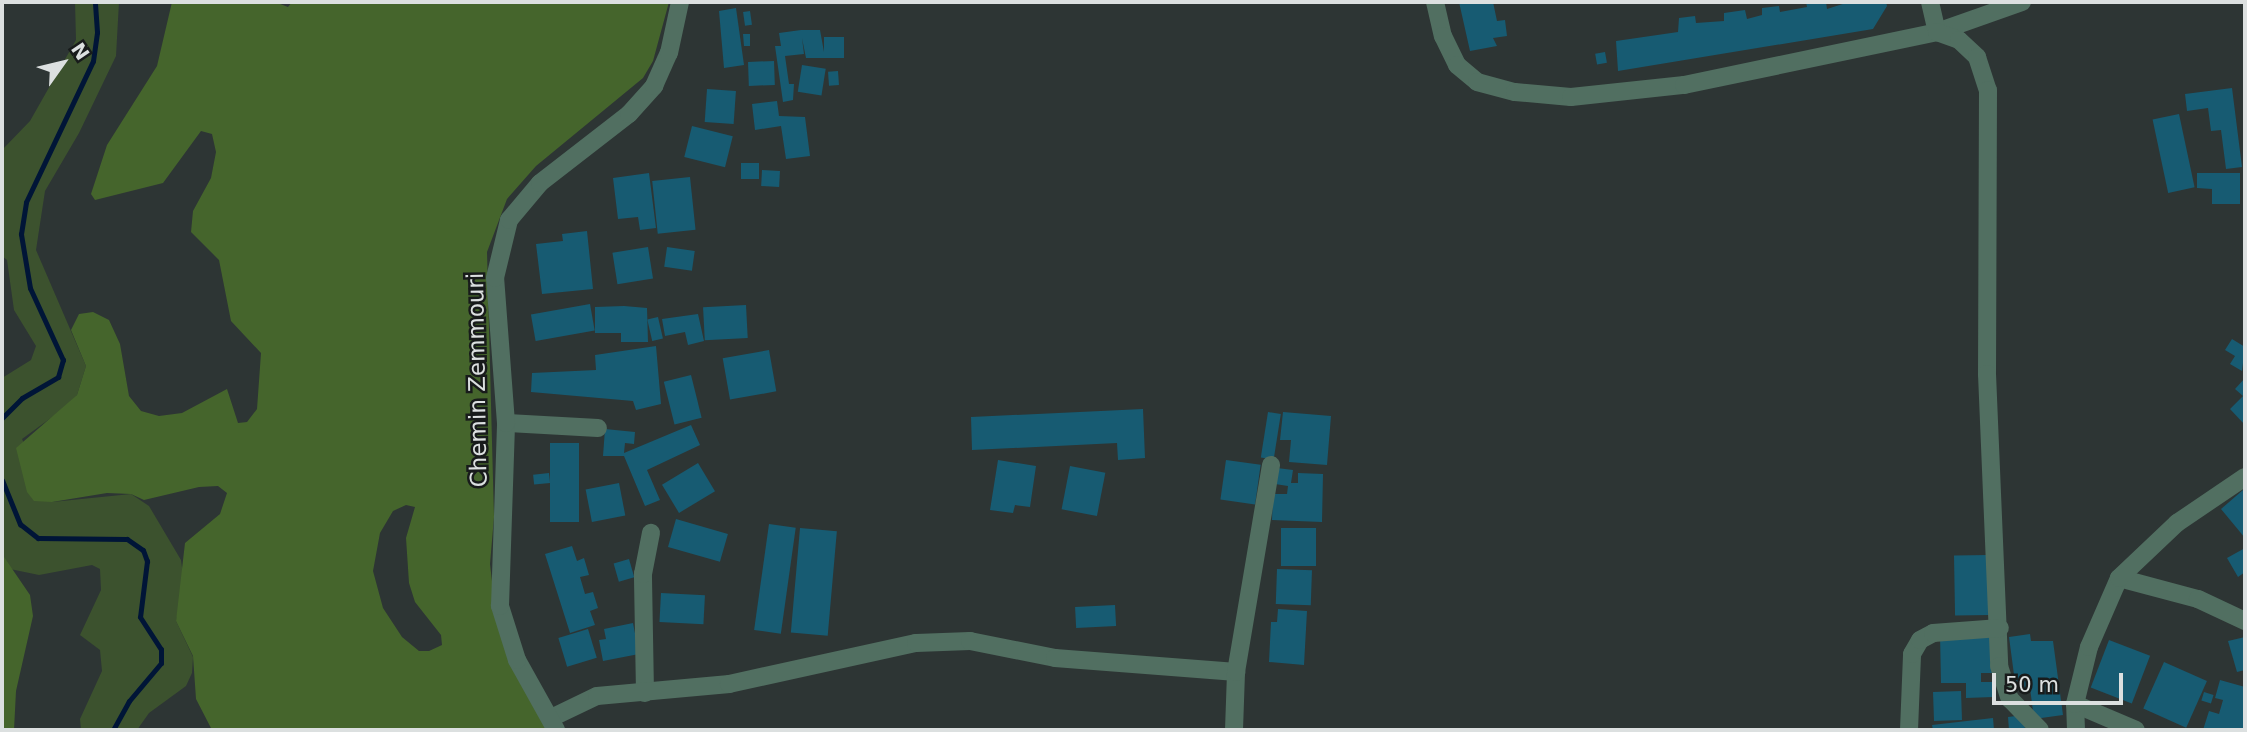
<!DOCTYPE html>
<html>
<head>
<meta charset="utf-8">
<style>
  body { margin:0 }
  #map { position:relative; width:2247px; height:732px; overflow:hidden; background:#2d3534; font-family:"DejaVu Sans",sans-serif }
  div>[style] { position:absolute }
  .green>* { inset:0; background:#3c522e }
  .forest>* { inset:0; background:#45652c }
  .stream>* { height:5px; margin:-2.5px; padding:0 2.5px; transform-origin:2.5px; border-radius:2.5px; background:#001537 }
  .building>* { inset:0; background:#175b72; transform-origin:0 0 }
  .minor>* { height:18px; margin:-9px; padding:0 9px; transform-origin:9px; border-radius:9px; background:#516f61 }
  span { translate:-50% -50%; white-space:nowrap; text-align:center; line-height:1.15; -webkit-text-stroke:5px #181b1b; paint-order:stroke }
  .street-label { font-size:23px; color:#dce0e0 }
  .frame { position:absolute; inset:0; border:4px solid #dce0e0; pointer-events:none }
  .north { position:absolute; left:28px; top:28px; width:70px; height:70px; -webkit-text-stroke:5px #181b1b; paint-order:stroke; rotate:56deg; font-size:19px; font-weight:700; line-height:28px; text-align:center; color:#dce0e0 }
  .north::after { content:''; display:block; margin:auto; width:24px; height:32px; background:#dce0e0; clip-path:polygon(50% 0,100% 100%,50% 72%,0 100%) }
  .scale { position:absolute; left:1992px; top:673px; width:131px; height:32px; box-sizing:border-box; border:4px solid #dce0e0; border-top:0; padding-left:9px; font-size:21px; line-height:24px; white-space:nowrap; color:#dce0e0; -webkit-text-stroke:5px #181b1b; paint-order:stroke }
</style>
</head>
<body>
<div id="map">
  <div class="green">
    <i style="clip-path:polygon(75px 2px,119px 2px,116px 56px,79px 133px,45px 191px,36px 250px,86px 366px,77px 395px,66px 407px,22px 439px,52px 502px,131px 494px,149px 506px,181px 560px,184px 582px,176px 621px,193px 657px,192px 673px,186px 686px,149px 713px,137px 730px,81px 730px,80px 719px,102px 671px,100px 650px,80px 635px,101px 590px,100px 569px,92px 565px,39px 575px,10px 569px,2px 554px,2px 378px,31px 360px,36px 346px,14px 310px,7px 260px,2px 256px,2px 150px,30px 121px,76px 40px)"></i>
  </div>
  <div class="forest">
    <i style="clip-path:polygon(evenodd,172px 2px,275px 2px,288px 7px,292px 2px,669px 2px,653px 61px,643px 78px,536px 166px,507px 199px,487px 252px,494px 517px,490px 564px,496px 616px,548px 730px,212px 730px,196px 699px,193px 656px,176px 621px,185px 543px,220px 514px,227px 493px,218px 486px,199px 487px,144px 500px,131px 494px,107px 493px,52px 502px,34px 501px,27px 492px,16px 448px,77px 395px,86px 366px,71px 330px,79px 314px,93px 312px,109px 320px,120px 344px,129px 396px,141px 411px,159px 416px,182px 413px,227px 389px,238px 423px,247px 422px,257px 409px,261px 353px,231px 321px,219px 260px,191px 232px,193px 211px,211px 178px,216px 152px,212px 134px,201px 131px,163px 183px,95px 200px,91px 194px,107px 145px,157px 66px,172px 2px,406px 505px,415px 507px,406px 538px,409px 583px,415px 602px,441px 635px,442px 645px,429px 651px,419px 651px,402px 637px,383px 608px,373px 571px,380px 533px,393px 511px,406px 505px)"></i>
    <i style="clip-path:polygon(2px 554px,30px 595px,33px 616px,16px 691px,14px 730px,2px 730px)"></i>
  </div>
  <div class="stream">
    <i style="left:2px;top:418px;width:28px;rotate:-45deg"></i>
    <i style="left:22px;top:398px;width:42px;rotate:-30.3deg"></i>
    <i style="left:58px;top:377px;width:18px;rotate:-74deg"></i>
    <i style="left:63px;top:360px;width:79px;rotate:-114.6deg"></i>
    <i style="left:30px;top:288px;width:55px;rotate:-99.5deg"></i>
    <i style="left:21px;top:234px;width:32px;rotate:-81deg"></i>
    <i style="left:26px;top:202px;width:156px;rotate:-64.6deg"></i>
    <i style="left:93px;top:61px;width:29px;rotate:-82deg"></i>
    <i style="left:97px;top:32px;width:30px;rotate:-94deg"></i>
    <i style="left:2px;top:480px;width:48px;rotate:67.8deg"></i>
    <i style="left:20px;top:524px;width:23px;rotate:38deg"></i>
    <i style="left:38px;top:538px;width:89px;rotate:0.6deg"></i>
    <i style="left:127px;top:539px;width:19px;rotate:35deg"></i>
    <i style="left:143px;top:550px;width:12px;rotate:70deg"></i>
    <i style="left:147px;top:561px;width:56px;rotate:97.1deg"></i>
    <i style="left:140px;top:617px;width:38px;rotate:57deg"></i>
    <i style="left:161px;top:649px;width:14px;rotate:90deg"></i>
    <i style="left:161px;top:663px;width:50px;rotate:130.1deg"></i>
    <i style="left:129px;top:701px;width:33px;rotate:119deg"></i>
  </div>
  <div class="building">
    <i style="clip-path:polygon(1459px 2px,1493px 2px,1497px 21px,1505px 20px,1507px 36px,1493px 38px,1497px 46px,1470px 51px)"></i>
    <i style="clip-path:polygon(1806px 2px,1826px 2px,1827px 9px,1849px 2px,1886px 2px,1887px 6px,1873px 29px,1618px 71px,1616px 41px,1678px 32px,1679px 18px,1695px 16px,1696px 23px,1724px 21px,1724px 13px,1745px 10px,1747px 19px,1762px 15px,1762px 8px,1779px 6px,1780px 12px,1807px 7px)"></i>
    <i style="clip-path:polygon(736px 8px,744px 65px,724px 68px,719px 11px)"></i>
    <i style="left:750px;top:11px;width:14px;height:7px;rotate:82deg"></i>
    <i style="clip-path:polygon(801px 30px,820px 30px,824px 52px,824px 37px,844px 37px,844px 58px,806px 58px,802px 38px,804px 54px,785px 56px,789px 84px,794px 84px,793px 100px,783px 102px,775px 46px,781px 46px,779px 33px)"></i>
    <i style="clip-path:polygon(743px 34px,750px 34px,750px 46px,744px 46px)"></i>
    <i style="left:1605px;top:52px;width:11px;height:10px;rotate:80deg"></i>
    <i style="left:774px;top:61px;width:24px;height:26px;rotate:88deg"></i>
    <i style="left:802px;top:65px;width:24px;height:27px;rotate:9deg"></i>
    <i style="left:838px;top:71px;width:14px;height:10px;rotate:86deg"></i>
    <i style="clip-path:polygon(2232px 88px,2242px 167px,2226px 169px,2221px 130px,2211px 131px,2208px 108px,2187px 111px,2185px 94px)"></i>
    <i style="left:707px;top:89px;width:29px;height:33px;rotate:4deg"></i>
    <i style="clip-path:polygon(777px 101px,779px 116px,805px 117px,810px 156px,786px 159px,781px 126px,755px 130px,752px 104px)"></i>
    <i style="left:2179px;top:114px;width:75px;height:27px;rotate:78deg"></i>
    <i style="left:692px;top:126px;width:42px;height:32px;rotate:14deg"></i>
    <i style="left:759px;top:163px;width:16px;height:18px;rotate:90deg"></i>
    <i style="left:762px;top:170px;width:18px;height:16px;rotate:3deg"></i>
    <i style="clip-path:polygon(649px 173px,656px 228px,640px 230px,638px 217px,618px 219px,613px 178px)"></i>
    <i style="clip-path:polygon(2197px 173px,2240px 173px,2240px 204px,2212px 204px,2212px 189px,2197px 188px)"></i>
    <i style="left:690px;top:177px;width:53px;height:38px;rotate:84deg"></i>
    <i style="clip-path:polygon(587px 231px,593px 289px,542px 294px,536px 244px,563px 241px,562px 234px)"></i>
    <i style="left:648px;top:247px;width:32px;height:36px;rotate:81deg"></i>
    <i style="left:667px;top:247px;width:28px;height:20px;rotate:8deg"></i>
    <i style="left:590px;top:304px;width:27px;height:60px;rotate:80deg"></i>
    <i style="left:746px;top:305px;width:33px;height:43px;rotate:87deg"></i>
    <i style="clip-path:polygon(624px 306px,647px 308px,648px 342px,621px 342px,621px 333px,595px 333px,595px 307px)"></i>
    <i style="clip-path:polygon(698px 314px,704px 341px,688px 345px,685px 332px,665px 336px,662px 319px)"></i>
    <i style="left:658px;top:317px;width:22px;height:11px;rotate:77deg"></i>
    <i style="clip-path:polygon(2232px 339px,2245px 347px,2242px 371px,2230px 364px,2235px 356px,2225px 350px)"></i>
    <i style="clip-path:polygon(656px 346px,661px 404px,636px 410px,633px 401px,531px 392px,532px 373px,596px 370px,595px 355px)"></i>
    <i style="left:769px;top:350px;width:42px;height:47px;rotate:80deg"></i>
    <i style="left:691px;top:375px;width:44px;height:28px;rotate:76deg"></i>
    <i style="clip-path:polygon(2245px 378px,2245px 425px,2230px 409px,2243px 396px,2235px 389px)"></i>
    <i style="clip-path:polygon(1143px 409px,1145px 458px,1118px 460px,1117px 443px,972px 450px,971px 417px)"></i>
    <i style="left:1268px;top:412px;width:13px;height:46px;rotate:9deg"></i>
    <i style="clip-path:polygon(1283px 412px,1331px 416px,1327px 465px,1289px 462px,1291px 440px,1280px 440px)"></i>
    <i style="clip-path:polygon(691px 425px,700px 445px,647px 470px,660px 500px,645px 506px,624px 456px,603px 456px,605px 429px,635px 432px,634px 444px,625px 443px,624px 453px)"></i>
    <i style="left:550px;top:443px;width:29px;height:79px"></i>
    <i style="clip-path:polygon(998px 460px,1036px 466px,1030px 507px,1015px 505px,1013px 513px,990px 510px)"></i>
    <i style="left:1226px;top:460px;width:35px;height:40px;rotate:8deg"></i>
    <i style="left:698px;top:463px;width:33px;height:42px;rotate:59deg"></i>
    <i style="left:1070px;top:466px;width:36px;height:44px;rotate:11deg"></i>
    <i style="clip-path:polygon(1277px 468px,1293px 470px,1291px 483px,1298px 483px,1298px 473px,1323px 474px,1322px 522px,1272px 520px,1273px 494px,1287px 494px,1288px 486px,1275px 484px)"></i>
    <i style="left:549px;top:473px;width:10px;height:16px;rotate:84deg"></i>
    <i style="left:619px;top:483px;width:33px;height:34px;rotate:79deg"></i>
    <i style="clip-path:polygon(2243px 490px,2245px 493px,2245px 538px,2221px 509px)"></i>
    <i style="left:676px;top:519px;width:54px;height:29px;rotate:16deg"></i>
    <i style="left:769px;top:524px;width:27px;height:107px;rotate:8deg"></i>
    <i style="left:800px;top:528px;width:37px;height:105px;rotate:5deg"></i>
    <i style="left:1316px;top:528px;width:38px;height:35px;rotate:90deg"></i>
    <i style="clip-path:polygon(572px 546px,577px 561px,584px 558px,589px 575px,580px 577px,585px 594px,593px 592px,598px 608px,590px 611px,595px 625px,570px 633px,545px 554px)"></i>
    <i style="clip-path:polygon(2245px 548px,2245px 572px,2238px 577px,2227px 558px)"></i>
    <i style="left:1989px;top:555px;width:60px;height:35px;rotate:89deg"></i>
    <i style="left:629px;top:559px;width:19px;height:16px;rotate:74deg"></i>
    <i style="left:1277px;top:569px;width:35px;height:35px;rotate:2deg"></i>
    <i style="left:661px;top:593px;width:44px;height:29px;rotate:3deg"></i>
    <i style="left:1115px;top:605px;width:21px;height:40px;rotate:87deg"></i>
    <i style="clip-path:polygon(1278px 609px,1307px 611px,1304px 665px,1269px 662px,1271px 622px,1277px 622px)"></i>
    <i style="clip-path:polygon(633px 623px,639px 654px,603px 661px,599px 640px,606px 639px,604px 629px)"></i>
    <i style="left:588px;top:629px;width:30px;height:31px;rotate:73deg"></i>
    <i style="clip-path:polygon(1994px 633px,1994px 673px,1981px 673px,1981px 682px,1993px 682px,1993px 697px,1966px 698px,1966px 683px,1941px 683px,1940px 634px)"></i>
    <i style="clip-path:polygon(2030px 634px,2031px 641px,2053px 641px,2063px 715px,2034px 719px,2030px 688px,2016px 690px,2009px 637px)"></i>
    <i style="clip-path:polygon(2245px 637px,2245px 670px,2237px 672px,2228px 641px)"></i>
    <i style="left:2109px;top:640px;width:44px;height:51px;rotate:21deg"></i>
    <i style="left:2164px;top:662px;width:47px;height:51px;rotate:24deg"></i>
    <i style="clip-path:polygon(2220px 680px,2245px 687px,2245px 730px,2203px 730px,2209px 711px,2219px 714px,2223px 700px,2215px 698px)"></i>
    <i style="left:1961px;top:691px;width:29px;height:28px;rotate:88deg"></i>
    <i style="left:2204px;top:692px;width:10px;height:9px;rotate:17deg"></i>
    <i style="clip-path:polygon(2024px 715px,2025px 730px,2009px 730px,2008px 717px)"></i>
    <i style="clip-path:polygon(1993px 718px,1994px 730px,1933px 730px,1932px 725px)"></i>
  </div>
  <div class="minor">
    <i style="left:1435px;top:2px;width:35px;rotate:77deg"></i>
    <i style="left:1443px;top:36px;width:32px;rotate:64deg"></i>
    <i style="left:1457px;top:65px;width:26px;rotate:40deg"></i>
    <i style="left:1477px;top:82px;width:39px;rotate:15deg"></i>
    <i style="left:1515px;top:92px;width:56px;rotate:5.1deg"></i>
    <i style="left:1571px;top:97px;width:114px;rotate:-6.1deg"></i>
    <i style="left:1684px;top:85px;width:258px;rotate:-11.8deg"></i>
    <i style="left:1937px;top:32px;width:90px;rotate:-19.4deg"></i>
    <i style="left:1930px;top:2px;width:31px;rotate:77deg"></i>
    <i style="left:1937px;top:32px;width:23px;rotate:20deg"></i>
    <i style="left:1959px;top:40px;width:25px;rotate:43deg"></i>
    <i style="left:1977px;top:57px;width:35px;rotate:72deg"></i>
    <i style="left:1988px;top:90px;width:284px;rotate:90.2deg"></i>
    <i style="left:1987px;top:374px;width:292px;rotate:87.6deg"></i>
    <i style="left:1999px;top:666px;width:35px;rotate:72deg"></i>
    <i style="left:2010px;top:699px;width:43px;rotate:45.9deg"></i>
    <i style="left:506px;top:423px;width:92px;rotate:3.1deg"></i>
    <i style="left:2119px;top:578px;width:82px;rotate:14.9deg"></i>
    <i style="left:2198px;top:599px;width:52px;rotate:25.1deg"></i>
    <i style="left:645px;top:693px;width:119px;rotate:-91deg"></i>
    <i style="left:643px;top:574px;width:42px;rotate:-79deg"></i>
    <i style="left:2075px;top:704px;width:66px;rotate:23.1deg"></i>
    <i style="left:551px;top:718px;width:51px;rotate:-25.6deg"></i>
    <i style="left:597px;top:696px;width:133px;rotate:-5.2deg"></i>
    <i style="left:729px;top:684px;width:191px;rotate:-12.4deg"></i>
    <i style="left:916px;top:643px;width:54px;rotate:-2.1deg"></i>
    <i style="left:970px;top:641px;width:87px;rotate:11.3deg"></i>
    <i style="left:1055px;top:658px;width:182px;rotate:4.4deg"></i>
    <i style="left:556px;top:730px;width:80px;rotate:-119.1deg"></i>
    <i style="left:517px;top:660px;width:57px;rotate:-107.5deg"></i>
    <i style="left:500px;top:606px;width:183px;rotate:-88.1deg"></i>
    <i style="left:506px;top:423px;width:145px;rotate:-94.3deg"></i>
    <i style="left:495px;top:278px;width:60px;rotate:-76.4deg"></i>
    <i style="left:509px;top:220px;width:48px;rotate:-50deg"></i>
    <i style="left:540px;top:183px;width:113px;rotate:-37.8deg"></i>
    <i style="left:629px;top:114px;width:38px;rotate:-48deg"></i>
    <i style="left:654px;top:86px;width:36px;rotate:-66deg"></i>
    <i style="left:669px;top:53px;width:52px;rotate:-77.8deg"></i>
    <i style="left:1234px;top:730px;width:58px;rotate:-88deg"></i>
    <i style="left:1236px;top:672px;width:210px;rotate:-80.4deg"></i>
    <i style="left:1909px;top:730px;width:76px;rotate:-87.7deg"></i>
    <i style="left:1912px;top:654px;width:16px;rotate:-60deg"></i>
    <i style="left:1920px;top:640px;width:15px;rotate:-28deg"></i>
    <i style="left:1933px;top:633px;width:67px;rotate:-4.3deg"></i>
    <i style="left:2076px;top:730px;width:26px;rotate:-92deg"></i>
    <i style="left:2075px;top:704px;width:59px;rotate:-76.2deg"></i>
    <i style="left:2089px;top:647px;width:75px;rotate:-66.5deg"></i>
    <i style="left:2119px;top:578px;width:80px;rotate:-43.5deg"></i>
    <i style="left:2177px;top:523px;width:82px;rotate:-34.1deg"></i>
  </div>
  <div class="street-label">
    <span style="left:477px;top:380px;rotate:-91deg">Chemin Zemmouri</span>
  </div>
  <div class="frame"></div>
  <div class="north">N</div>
  <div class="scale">50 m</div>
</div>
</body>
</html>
